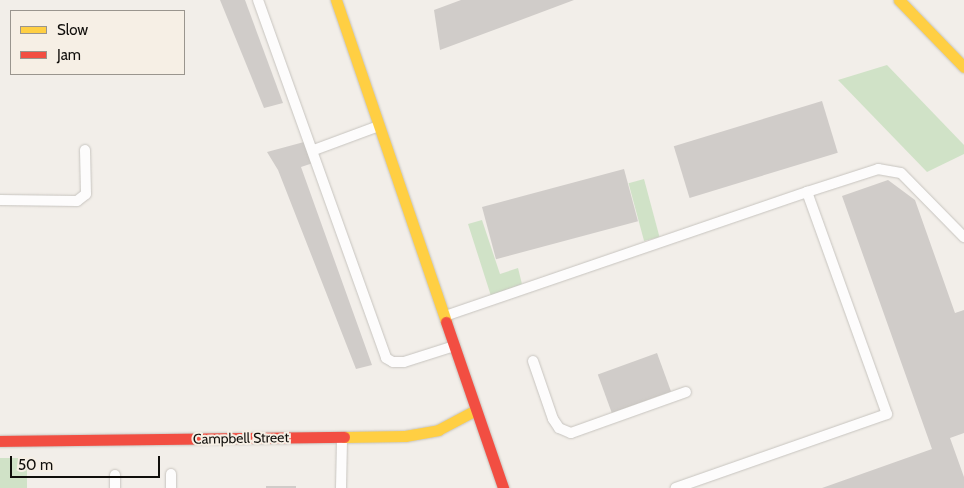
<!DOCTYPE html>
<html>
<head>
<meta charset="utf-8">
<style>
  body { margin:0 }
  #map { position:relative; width:964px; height:488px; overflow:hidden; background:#f2eee9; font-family:Cabin,sans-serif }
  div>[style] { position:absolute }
  .green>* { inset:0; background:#d0e2c7; transform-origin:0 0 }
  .building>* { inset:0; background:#d0ccc9; transform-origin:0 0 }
  .roads { filter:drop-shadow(0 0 1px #c7c4bf) drop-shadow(0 0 1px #c7c4bf) }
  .lane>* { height:10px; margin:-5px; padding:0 5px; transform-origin:5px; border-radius:5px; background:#fdfcfc }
  .slow>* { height:11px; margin:-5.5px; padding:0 5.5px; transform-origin:5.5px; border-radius:5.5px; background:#ffcf43 }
  .jam>* { height:11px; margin:-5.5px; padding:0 5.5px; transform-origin:5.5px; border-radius:5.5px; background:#f24e42 }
  span { translate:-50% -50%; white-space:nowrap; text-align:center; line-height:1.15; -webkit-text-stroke:4px #f6efe5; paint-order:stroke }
  .street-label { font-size:14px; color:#100e0b }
  .legend { position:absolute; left:10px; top:10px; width:175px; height:65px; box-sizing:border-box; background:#f6efe5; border:1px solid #9a958e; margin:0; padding:6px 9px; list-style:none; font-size:15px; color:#100e0b }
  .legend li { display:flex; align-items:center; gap:10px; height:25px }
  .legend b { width:25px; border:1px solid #9a958e }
  .scale { position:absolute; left:10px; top:456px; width:150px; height:22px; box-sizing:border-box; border:2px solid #100e0b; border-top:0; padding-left:6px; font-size:15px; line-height:18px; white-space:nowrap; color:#100e0b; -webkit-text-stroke:4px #f6efe5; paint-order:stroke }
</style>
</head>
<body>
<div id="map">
  <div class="green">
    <i style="clip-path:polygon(887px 65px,964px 145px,964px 154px,927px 172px,838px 80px)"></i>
    <i style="left:644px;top:179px;width:60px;height:16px;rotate:75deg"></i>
    <i style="clip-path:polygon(482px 220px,500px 274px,518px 268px,522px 284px,491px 296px,468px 224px)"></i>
    <i style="left:0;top:458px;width:27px;height:30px"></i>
  </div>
  <div class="building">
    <i style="clip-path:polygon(220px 0,245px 0,283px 103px,264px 108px)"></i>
    <i style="clip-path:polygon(461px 0,574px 0,440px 50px,434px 10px)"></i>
    <i style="left:822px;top:101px;width:54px;height:155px;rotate:73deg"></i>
    <i style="clip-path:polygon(304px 142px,313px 163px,301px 167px,372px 365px,356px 369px,278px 170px,267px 152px)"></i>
    <i style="left:624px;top:169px;width:54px;height:147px;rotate:75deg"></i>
    <i style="clip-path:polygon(888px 180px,915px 200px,955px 313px,964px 310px,964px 433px,950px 438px,964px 477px,964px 488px,822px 488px,932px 449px,842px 196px)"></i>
    <i style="left:657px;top:353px;width:41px;height:63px;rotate:70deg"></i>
    <i style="left:266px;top:486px;width:30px;height:2px"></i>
  </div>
  <div class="roads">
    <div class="lane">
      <i style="left:258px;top:0;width:380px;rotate:70.3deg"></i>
      <i style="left:386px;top:358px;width:8px;rotate:30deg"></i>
      <i style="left:393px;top:362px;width:11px"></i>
      <i style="left:404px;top:362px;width:52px;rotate:-17.7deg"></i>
      <i style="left:314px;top:150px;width:69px;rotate:-20.3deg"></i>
      <i style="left:807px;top:192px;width:75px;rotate:-17.9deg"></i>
      <i style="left:878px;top:169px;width:23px;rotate:10deg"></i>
      <i style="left:901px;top:173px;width:90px;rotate:45.5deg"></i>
      <i style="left:0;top:200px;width:77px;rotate:0.7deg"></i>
      <i style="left:77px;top:201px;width:11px;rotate:-38deg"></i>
      <i style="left:86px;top:194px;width:44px;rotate:-91.3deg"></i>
      <i style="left:445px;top:316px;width:383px;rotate:-18.9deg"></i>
      <i style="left:807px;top:192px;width:236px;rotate:70.2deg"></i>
      <i style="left:887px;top:414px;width:224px;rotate:160.7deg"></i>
      <i style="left:533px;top:361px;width:61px;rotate:71deg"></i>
      <i style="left:553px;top:419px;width:11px;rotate:56deg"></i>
      <i style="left:559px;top:428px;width:13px;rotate:23deg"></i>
      <i style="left:571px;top:433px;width:122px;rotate:-19.6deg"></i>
      <i style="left:171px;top:474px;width:14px;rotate:90deg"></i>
      <i style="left:115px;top:475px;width:13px;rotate:90deg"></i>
      <i style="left:341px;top:488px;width:49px;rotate:-88.8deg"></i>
    </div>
    <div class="slow">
      <i style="left:336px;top:0;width:340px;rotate:71.1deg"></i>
      <i style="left:899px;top:0;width:93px;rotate:45.9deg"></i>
      <i style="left:344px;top:437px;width:61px;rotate:-0.9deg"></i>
      <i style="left:405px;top:436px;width:34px;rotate:-10deg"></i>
      <i style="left:438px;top:430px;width:43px;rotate:-27.8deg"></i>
    </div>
    <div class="jam">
      <i style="left:446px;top:322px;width:176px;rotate:71deg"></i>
      <i style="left:0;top:441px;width:344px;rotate:-0.7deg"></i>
    </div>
  </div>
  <div class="street-label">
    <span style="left:241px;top:438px;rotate:-1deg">Campbell Street</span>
  </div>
  <ul class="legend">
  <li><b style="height:6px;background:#ffcf43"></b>Slow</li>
  <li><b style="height:6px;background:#f24e42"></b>Jam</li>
  </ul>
  <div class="scale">50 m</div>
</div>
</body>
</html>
